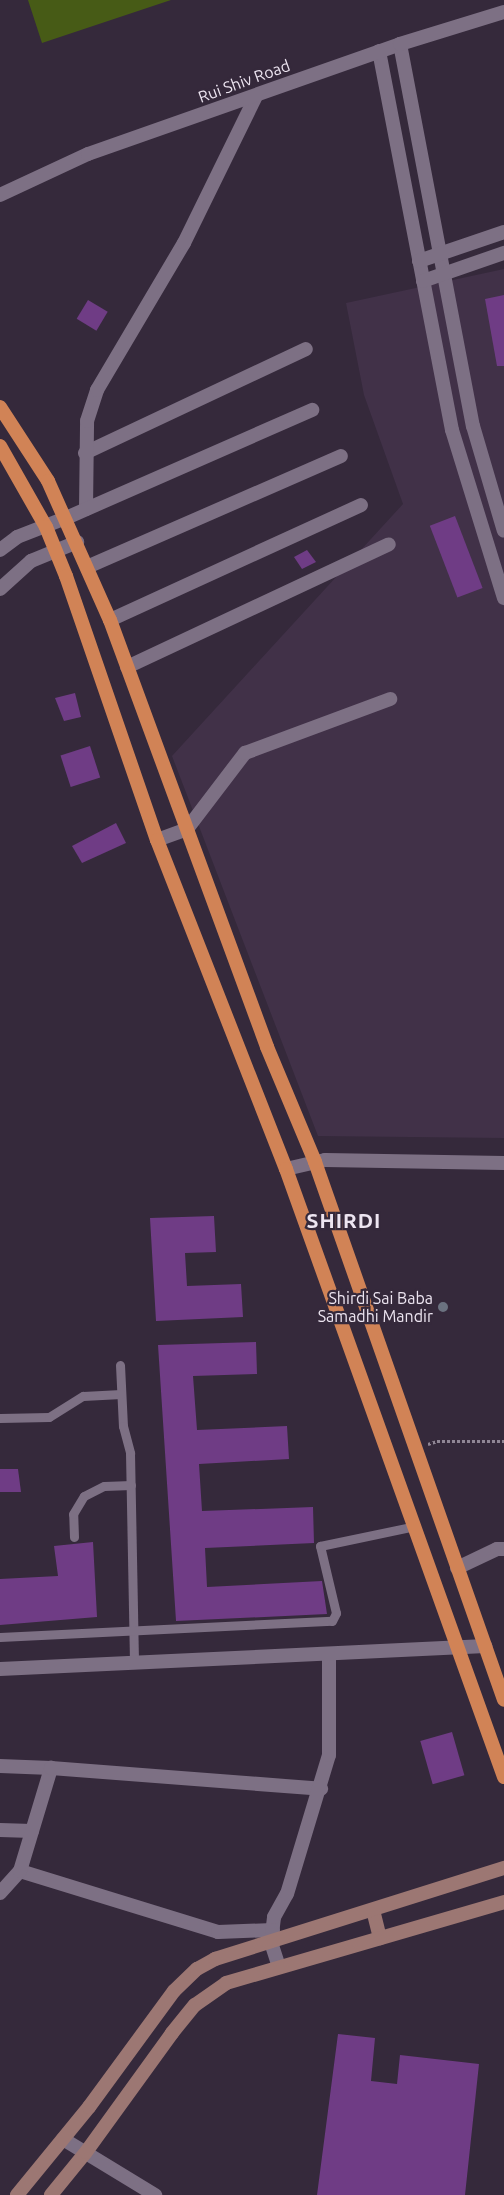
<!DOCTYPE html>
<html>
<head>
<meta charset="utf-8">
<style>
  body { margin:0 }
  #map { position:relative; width:504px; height:2195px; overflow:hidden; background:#35293b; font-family:Ubuntu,sans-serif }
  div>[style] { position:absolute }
  .built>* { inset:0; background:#413148 }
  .green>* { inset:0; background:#475b16 }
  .building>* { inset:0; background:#6f3c85; transform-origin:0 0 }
  .path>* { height:3px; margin-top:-1.5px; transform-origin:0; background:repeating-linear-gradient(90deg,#908695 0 2.5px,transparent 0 5px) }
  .service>* { height:9px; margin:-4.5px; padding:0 4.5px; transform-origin:4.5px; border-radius:4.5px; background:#7d7084 }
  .minor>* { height:14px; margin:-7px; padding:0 7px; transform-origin:7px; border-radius:7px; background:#7d7084 }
  .tertiary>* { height:14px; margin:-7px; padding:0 7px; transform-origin:7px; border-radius:7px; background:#7d7084 }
  .secondary>* { height:14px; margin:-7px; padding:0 7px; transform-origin:7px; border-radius:7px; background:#9c7773 }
  .trunk>* { height:14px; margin:-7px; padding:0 7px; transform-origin:7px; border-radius:7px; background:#d18356 }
  .dots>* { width:14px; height:14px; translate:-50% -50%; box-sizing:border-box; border:2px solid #35293b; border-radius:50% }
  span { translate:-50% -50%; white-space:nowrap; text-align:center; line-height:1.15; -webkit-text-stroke:4.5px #35293b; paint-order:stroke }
  .street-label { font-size:16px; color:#ede5f1 }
  .poi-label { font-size:16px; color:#ede5f1 }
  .right { translate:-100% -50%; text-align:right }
  .district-label { font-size:21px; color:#ede5f1; font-weight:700; letter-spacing:1px }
</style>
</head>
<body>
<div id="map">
  <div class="built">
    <i style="clip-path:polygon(504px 269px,504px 1138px,318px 1136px,172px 756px,403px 504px,364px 395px,346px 303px)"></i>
  </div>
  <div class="green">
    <i style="clip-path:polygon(28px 0,171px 0,42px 43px)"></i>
  </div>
  <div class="building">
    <i style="clip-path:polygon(504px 295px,504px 366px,497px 366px,485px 299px)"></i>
    <i style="left:88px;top:300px;width:23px;height:22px;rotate:31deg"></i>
    <i style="left:455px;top:516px;width:77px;height:27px;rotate:69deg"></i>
    <i style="clip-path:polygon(307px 550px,316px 562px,302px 569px,294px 557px)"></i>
    <i style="clip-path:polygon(75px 693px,81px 717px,64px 721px,55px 698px)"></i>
    <i style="left:90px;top:746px;width:33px;height:31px;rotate:72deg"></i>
    <i style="clip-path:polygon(116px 823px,126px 843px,82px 863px,72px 846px)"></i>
    <i style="clip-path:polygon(214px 1216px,216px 1252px,185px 1253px,187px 1286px,241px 1284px,243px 1317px,156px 1321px,150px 1218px)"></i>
    <i style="clip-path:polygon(256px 1342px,257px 1374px,193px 1376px,197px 1430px,287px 1426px,289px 1459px,199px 1464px,202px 1511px,313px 1507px,314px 1543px,205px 1548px,207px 1587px,322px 1581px,327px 1614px,176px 1621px,158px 1345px)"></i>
    <i style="clip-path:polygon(0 1469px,18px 1469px,21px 1492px,0 1492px)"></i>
    <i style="clip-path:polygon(93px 1542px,97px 1617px,0 1625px,0 1579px,58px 1576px,54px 1546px)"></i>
    <i style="left:452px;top:1732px;width:45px;height:33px;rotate:74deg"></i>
    <i style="clip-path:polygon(338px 2034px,375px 2038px,371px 2081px,397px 2084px,400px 2055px,479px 2064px,465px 2195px,317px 2195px)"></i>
  </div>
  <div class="path">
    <i style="left:428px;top:1444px;width:9px;rotate:-18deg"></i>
    <i style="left:437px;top:1441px;width:67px"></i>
  </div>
  <div class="service">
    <i style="left:120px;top:1365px;width:61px;rotate:87.2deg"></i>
    <i style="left:123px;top:1426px;width:28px;rotate:75deg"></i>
    <i style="left:130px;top:1453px;width:210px;rotate:88.9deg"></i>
    <i style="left:0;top:1418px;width:49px;rotate:-1.2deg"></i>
    <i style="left:49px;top:1417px;width:40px;rotate:-32deg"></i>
    <i style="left:83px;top:1396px;width:38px;rotate:-3deg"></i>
    <i style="left:74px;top:1537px;width:23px;rotate:-92deg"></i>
    <i style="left:73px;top:1514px;width:21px;rotate:-59deg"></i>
    <i style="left:84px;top:1496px;width:22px;rotate:-27deg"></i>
    <i style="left:104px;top:1486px;width:27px;rotate:-2deg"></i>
    <i style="left:0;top:1637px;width:332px;rotate:-2.8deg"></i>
    <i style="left:332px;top:1621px;width:9px;rotate:-63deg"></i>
    <i style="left:336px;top:1613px;width:69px;rotate:-103.4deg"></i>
    <i style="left:320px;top:1546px;width:98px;rotate:-11.8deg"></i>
  </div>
  <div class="minor">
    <i style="left:400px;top:44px;width:389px;rotate:79.2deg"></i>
    <i style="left:473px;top:426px;width:109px;rotate:73.6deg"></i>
    <i style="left:379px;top:51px;width:386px;rotate:79.1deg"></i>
    <i style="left:452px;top:430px;width:176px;rotate:72.8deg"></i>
    <i style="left:419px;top:261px;width:90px;rotate:-18.8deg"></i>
    <i style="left:423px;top:281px;width:86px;rotate:-19.1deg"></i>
    <i style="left:85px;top:453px;width:244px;rotate:-25.2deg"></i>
    <i style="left:86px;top:509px;width:88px;rotate:-89.3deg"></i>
    <i style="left:87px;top:421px;width:33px;rotate:-72deg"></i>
    <i style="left:97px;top:390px;width:171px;rotate:-59.4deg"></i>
    <i style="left:184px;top:243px;width:164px;rotate:-63.9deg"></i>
    <i style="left:66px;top:518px;width:269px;rotate:-23.7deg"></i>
    <i style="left:87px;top:567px;width:277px;rotate:-23.6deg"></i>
    <i style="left:110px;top:620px;width:276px;rotate:-24.6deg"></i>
    <i style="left:127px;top:667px;width:289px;rotate:-25.1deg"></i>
    <i style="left:157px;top:840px;width:32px;rotate:-20deg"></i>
    <i style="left:187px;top:829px;width:96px;rotate:-52.7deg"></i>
    <i style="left:245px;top:753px;width:155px;rotate:-20.4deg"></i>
    <i style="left:457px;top:1568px;width:44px;rotate:-25.4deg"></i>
    <i style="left:497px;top:1549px;width:7px"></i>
    <i style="left:0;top:1766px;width:51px;rotate:2.2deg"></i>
    <i style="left:0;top:1830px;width:32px;rotate:2deg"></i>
    <i style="left:20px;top:1871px;width:207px;rotate:17.1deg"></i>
    <i style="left:218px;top:1932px;width:55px;rotate:-2.1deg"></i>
    <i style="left:0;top:1893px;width:30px;rotate:-48deg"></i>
    <i style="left:20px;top:1871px;width:108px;rotate:-73.2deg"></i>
    <i style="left:51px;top:1768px;width:271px;rotate:4.4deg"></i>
    <i style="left:279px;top:1967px;width:26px;rotate:-108deg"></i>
    <i style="left:271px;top:1942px;width:25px;rotate:-83deg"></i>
    <i style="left:274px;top:1917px;width:26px;rotate:-61deg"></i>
    <i style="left:287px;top:1894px;width:145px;rotate:-73.2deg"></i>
    <i style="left:329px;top:1755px;width:101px;rotate:-90deg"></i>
    <i style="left:63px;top:2139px;width:108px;rotate:31.3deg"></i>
  </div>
  <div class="tertiary">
    <i style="left:0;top:195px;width:97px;rotate:-25deg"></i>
    <i style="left:88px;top:154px;width:331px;rotate:-19.4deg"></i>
    <i style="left:400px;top:44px;width:109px;rotate:-17.1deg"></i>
    <i style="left:0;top:550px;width:21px;rotate:-37deg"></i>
    <i style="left:17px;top:537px;width:53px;rotate:-21.2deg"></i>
    <i style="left:0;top:589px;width:42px;rotate:-42.1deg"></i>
    <i style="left:31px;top:561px;width:50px;rotate:-22.4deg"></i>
    <i style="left:286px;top:1169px;width:40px;rotate:-13deg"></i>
    <i style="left:325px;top:1160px;width:179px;rotate:1deg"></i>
    <i style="left:0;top:1669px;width:486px;rotate:-2.7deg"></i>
  </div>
  <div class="secondary">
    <i style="left:373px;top:1910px;width:29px;rotate:76deg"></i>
    <i style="left:17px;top:2195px;width:114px;rotate:-50.7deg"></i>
    <i style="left:89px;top:2107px;width:144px;rotate:-53.8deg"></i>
    <i style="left:174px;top:1991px;width:32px;rotate:-44deg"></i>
    <i style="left:197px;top:1969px;width:21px;rotate:-29deg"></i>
    <i style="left:215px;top:1959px;width:303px;rotate:-17.5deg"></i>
    <i style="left:51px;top:2195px;width:55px;rotate:-50.9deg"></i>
    <i style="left:86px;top:2152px;width:147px;rotate:-54.1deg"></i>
    <i style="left:172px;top:2033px;width:36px;rotate:-51deg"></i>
    <i style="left:195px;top:2005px;width:38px;rotate:-35deg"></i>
    <i style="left:226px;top:1983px;width:290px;rotate:-16.2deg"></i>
  </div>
  <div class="trunk">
    <i style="left:0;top:407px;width:88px;rotate:57deg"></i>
    <i style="left:48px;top:481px;width:152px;rotate:66deg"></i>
    <i style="left:110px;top:620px;width:455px;rotate:69.8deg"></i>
    <i style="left:267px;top:1047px;width:125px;rotate:67.3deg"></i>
    <i style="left:315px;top:1162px;width:570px;rotate:70.64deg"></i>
    <i style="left:0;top:446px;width:93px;rotate:60.4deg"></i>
    <i style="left:46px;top:527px;width:53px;rotate:67.8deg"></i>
    <i style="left:66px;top:576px;width:279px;rotate:71deg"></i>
    <i style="left:157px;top:840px;width:353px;rotate:68.6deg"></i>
    <i style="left:286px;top:1169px;width:646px;rotate:70.27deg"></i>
  </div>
  <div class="dots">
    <i style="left:443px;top:1307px;background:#6b7280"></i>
  </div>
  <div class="street-label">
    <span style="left:244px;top:81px;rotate:-20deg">Rui Shiv Road</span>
  </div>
  <div class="poi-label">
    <span class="right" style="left:433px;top:1307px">Shirdi Sai Baba<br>Samadhi Mandir</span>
  </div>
  <div class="district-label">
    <span style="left:344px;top:1220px">SHIRDI</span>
  </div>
</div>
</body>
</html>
